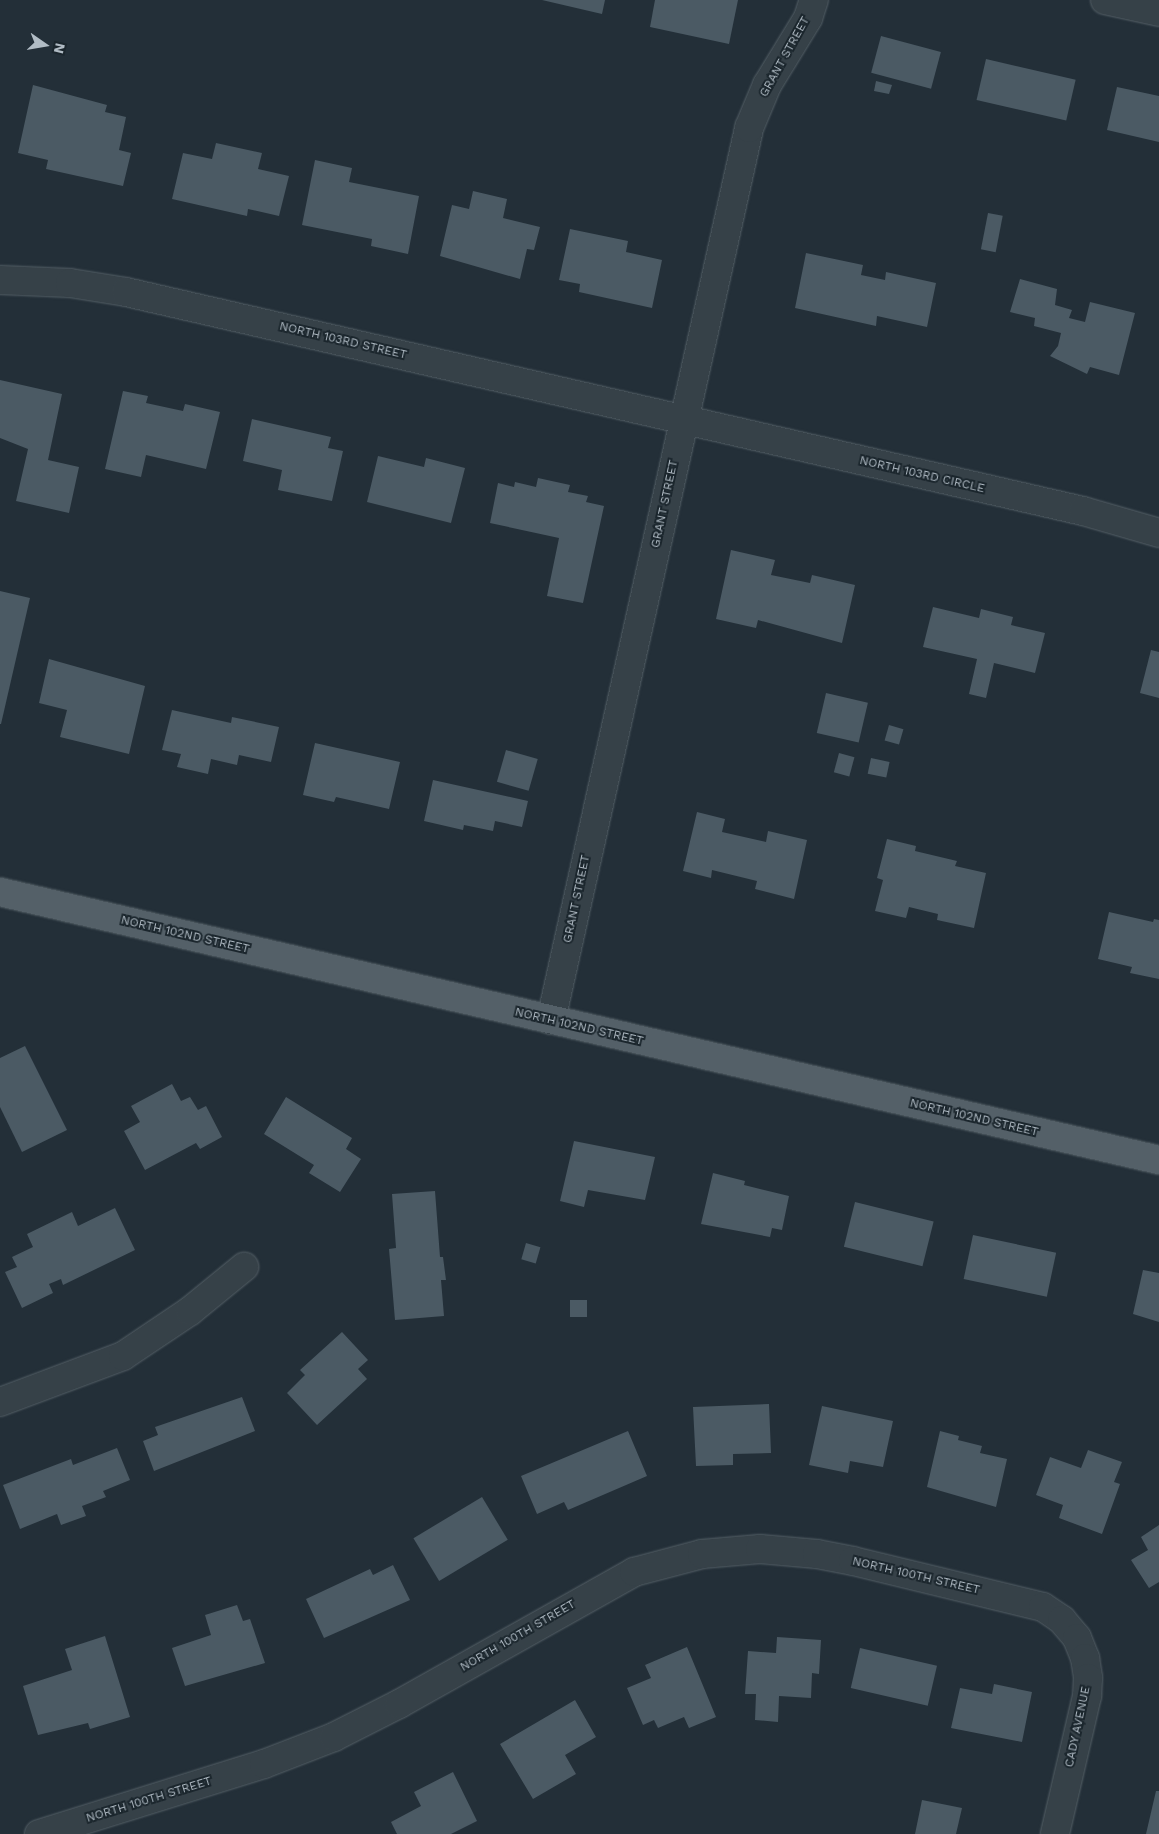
<!DOCTYPE html>
<html>
<head>
<meta charset="utf-8">
<style>
  body { margin:0 }
  #map { position:relative; width:1159px; height:1834px; overflow:hidden; background:#232f38; font-family:"Work Sans",sans-serif }
  div>[style] { position:absolute }
  .building>* { inset:0; background:#4b5a64; transform-origin:0 0 }
  .roads { filter:drop-shadow(0 0 1px #545f66) drop-shadow(0 0 1px #545f66) }
  .minor>* { height:28px; margin:-14px; padding:0 14px; transform-origin:14px; border-radius:14px; background:#364148 }
  .major>* { height:28px; margin:-14px; padding:0 14px; transform-origin:14px; border-radius:14px; background:#546068 }
  span { translate:-50% -50%; white-space:nowrap; text-align:center; line-height:1.15; -webkit-text-stroke:4px #1b262d; paint-order:stroke }
  .street-label { font-size:12px; color:#b1bcc5 }
  .north { position:absolute; left:20px; top:20px; width:50px; height:50px; -webkit-text-stroke:4px #1b262d; paint-order:stroke; rotate:103deg; font-size:14px; font-weight:700; line-height:20px; text-align:center; color:#b1bcc5 }
  .north::after { content:''; display:block; margin:auto; width:18px; height:22px; background:#b1bcc5; clip-path:polygon(50% 0,100% 100%,50% 72%,0 100%) }
</style>
</head>
<body>
<div id="map">
  <div class="building">
    <i style="clip-path:polygon(542px 0,605px 0,602px 14px)"></i>
    <i style="clip-path:polygon(655px 0,738px 0,729px 44px,650px 27px)"></i>
    <i style="left:881px;top:36px;width:62px;height:38px;rotate:15deg"></i>
    <i style="left:986px;top:59px;width:92px;height:42px;rotate:13deg"></i>
    <i style="clip-path:polygon(876px 81px,892px 85px,889px 94px,874px 91px)"></i>
    <i style="clip-path:polygon(33px 85px,107px 105px,105px 112px,126px 117px,119px 150px,131px 153px,123px 186px,46px 169px,48px 160px,18px 153px)"></i>
    <i style="clip-path:polygon(1117px 87px,1159px 96px,1159px 142px,1107px 130px)"></i>
    <i style="clip-path:polygon(216px 143px,262px 153px,258px 169px,289px 176px,279px 216px,248px 209px,247px 216px,172px 199px,183px 153px,212px 159px)"></i>
    <i style="clip-path:polygon(315px 160px,352px 168px,349px 182px,419px 196px,408px 254px,371px 246px,372px 239px,302px 225px)"></i>
    <i style="clip-path:polygon(473px 191px,507px 199px,503px 218px,540px 227px,534px 250px,527px 249px,520px 279px,440px 256px,452px 205px,469px 209px)"></i>
    <i style="left:988px;top:213px;width:15px;height:37px;rotate:11deg"></i>
    <i style="clip-path:polygon(570px 229px,628px 241px,626px 252px,662px 260px,652px 308px,579px 292px,580px 284px,559px 280px)"></i>
    <i style="clip-path:polygon(806px 253px,863px 265px,861px 275px,885px 280px,886px 272px,936px 283px,927px 327px,877px 316px,876px 326px,795px 308px)"></i>
    <i style="clip-path:polygon(1020px 279px,1057px 289px,1055px 305px,1072px 310px,1069px 318px,1085px 322px,1090px 302px,1135px 313px,1119px 375px,1090px 367px,1087px 374px,1050px 356px,1058px 346px,1061px 333px,1034px 326px,1035px 318px,1010px 312px)"></i>
    <i style="clip-path:polygon(0 380px,62px 394px,48px 460px,79px 467px,69px 513px,16px 501px,28px 449px,0 438px)"></i>
    <i style="clip-path:polygon(123px 391px,148px 396px,146px 403px,183px 411px,185px 404px,220px 412px,206px 469px,146px 455px,141px 477px,105px 469px)"></i>
    <i style="clip-path:polygon(252px 419px,331px 437px,328px 448px,343px 451px,332px 501px,278px 490px,282px 470px,243px 461px)"></i>
    <i style="clip-path:polygon(378px 456px,424px 467px,426px 458px,465px 468px,451px 523px,367px 502px)"></i>
    <i style="clip-path:polygon(538px 478px,570px 485px,568px 492px,588px 496px,586px 502px,604px 506px,583px 603px,547px 596px,559px 538px,490px 523px,498px 483px,514px 487px,515px 482px,536px 487px)"></i>
    <i style="clip-path:polygon(731px 550px,775px 560px,771px 575px,810px 583px,812px 575px,855px 585px,842px 643px,758px 620px,756px 628px,716px 619px)"></i>
    <i style="clip-path:polygon(0 591px,30px 598px,1px 724px,0 724px)"></i>
    <i style="clip-path:polygon(933px 607px,979px 618px,981px 609px,1013px 617px,1011px 625px,1045px 633px,1035px 673px,994px 663px,986px 698px,969px 694px,977px 659px,923px 647px)"></i>
    <i style="clip-path:polygon(1151px 650px,1159px 652px,1159px 698px,1140px 693px)"></i>
    <i style="clip-path:polygon(49px 659px,145px 686px,129px 754px,60px 737px,67px 710px,39px 703px)"></i>
    <i style="left:826px;top:693px;width:43px;height:41px;rotate:13deg"></i>
    <i style="clip-path:polygon(172px 710px,231px 723px,232px 717px,279px 727px,271px 762px,239px 755px,237px 765px,211px 759px,208px 774px,177px 767px,181px 754px,162px 750px)"></i>
    <i style="left:889px;top:725px;width:15px;height:16px;rotate:16deg"></i>
    <i style="clip-path:polygon(315px 743px,400px 762px,389px 809px,336px 797px,334px 802px,303px 795px)"></i>
    <i style="left:506px;top:750px;width:33px;height:33px;rotate:16deg"></i>
    <i style="left:839px;top:753px;width:16px;height:20px;rotate:15deg"></i>
    <i style="left:871px;top:758px;width:19px;height:16px;rotate:12deg"></i>
    <i style="clip-path:polygon(433px 780px,528px 801px,522px 827px,495px 821px,493px 831px,464px 825px,463px 830px,424px 821px)"></i>
    <i style="clip-path:polygon(697px 812px,725px 819px,722px 832px,766px 842px,768px 831px,807px 840px,794px 899px,755px 889px,757px 881px,712px 870px,711px 878px,683px 871px)"></i>
    <i style="clip-path:polygon(887px 839px,916px 846px,915px 851px,957px 861px,955px 866px,986px 873px,974px 928px,937px 920px,938px 914px,909px 907px,906px 918px,875px 911px,883px 880px,877px 878px)"></i>
    <i style="clip-path:polygon(1109px 912px,1153px 922px,1154px 919px,1159px 920px,1159px 979px,1130px 973px,1132px 967px,1098px 959px)"></i>
    <i style="clip-path:polygon(25px 1046px,67px 1130px,22px 1152px,0 1107px,0 1058px)"></i>
    <i style="clip-path:polygon(172px 1084px,181px 1101px,190px 1097px,198px 1110px,206px 1106px,222px 1137px,200px 1149px,196px 1143px,145px 1170px,124px 1131px,140px 1122px,131px 1106px)"></i>
    <i style="clip-path:polygon(286px 1097px,352px 1138px,346px 1149px,361px 1159px,340px 1192px,309px 1173px,314px 1165px,264px 1134px)"></i>
    <i style="clip-path:polygon(574px 1141px,655px 1157px,645px 1200px,588px 1190px,584px 1207px,560px 1201px)"></i>
    <i style="clip-path:polygon(713px 1173px,745px 1181px,744px 1185px,789px 1196px,782px 1230px,772px 1228px,770px 1237px,701px 1224px)"></i>
    <i style="clip-path:polygon(435px 1191px,440px 1257px,443px 1257px,446px 1280px,441px 1280px,444px 1316px,395px 1320px,389px 1249px,396px 1248px,392px 1194px)"></i>
    <i style="left:855px;top:1202px;width:81px;height:46px;rotate:14deg"></i>
    <i style="clip-path:polygon(115px 1208px,135px 1250px,63px 1285px,61px 1279px,49px 1284px,53px 1293px,22px 1308px,5px 1272px,17px 1267px,12px 1257px,33px 1247px,27px 1234px,72px 1212px,78px 1226px)"></i>
    <i style="left:973px;top:1235px;width:85px;height:45px;rotate:12deg"></i>
    <i style="left:526px;top:1243px;width:15px;height:17px;rotate:16deg"></i>
    <i style="clip-path:polygon(1143px 1270px,1159px 1273px,1159px 1322px,1133px 1314px)"></i>
    <i style="left:570px;top:1300px;width:17px;height:17px"></i>
    <i style="clip-path:polygon(342px 1332px,368px 1360px,358px 1369px,367px 1379px,317px 1425px,287px 1393px,305px 1375px,300px 1370px)"></i>
    <i style="clip-path:polygon(242px 1397px,255px 1431px,154px 1471px,143px 1441px,158px 1435px,155px 1427px)"></i>
    <i style="clip-path:polygon(769px 1404px,771px 1453px,733px 1454px,733px 1465px,696px 1466px,693px 1407px)"></i>
    <i style="clip-path:polygon(822px 1406px,893px 1421px,883px 1467px,850px 1461px,848px 1473px,809px 1465px)"></i>
    <i style="clip-path:polygon(628px 1431px,647px 1476px,568px 1510px,564px 1502px,537px 1514px,521px 1476px)"></i>
    <i style="clip-path:polygon(940px 1431px,959px 1436px,958px 1440px,982px 1446px,980px 1453px,1007px 1459px,996px 1507px,927px 1487px)"></i>
    <i style="clip-path:polygon(117px 1448px,130px 1480px,103px 1491px,106px 1497px,82px 1506px,86px 1516px,61px 1525px,57px 1514px,20px 1529px,3px 1485px,71px 1459px,73px 1465px)"></i>
    <i style="clip-path:polygon(1088px 1450px,1122px 1462px,1114px 1482px,1120px 1484px,1102px 1534px,1059px 1518px,1063px 1505px,1036px 1495px,1050px 1457px,1081px 1468px)"></i>
    <i style="left:482px;top:1497px;width:50px;height:80px;rotate:59deg"></i>
    <i style="clip-path:polygon(1159px 1525px,1159px 1582px,1149px 1588px,1131px 1560px,1148px 1550px,1141px 1537px)"></i>
    <i style="clip-path:polygon(393px 1565px,410px 1600px,324px 1638px,306px 1599px,370px 1569px,373px 1575px)"></i>
    <i style="clip-path:polygon(237px 1605px,243px 1621px,250px 1619px,265px 1663px,185px 1686px,172px 1648px,211px 1635px,205px 1615px)"></i>
    <i style="clip-path:polygon(105px 1636px,130px 1717px,90px 1729px,88px 1723px,38px 1735px,23px 1686px,72px 1670px,65px 1649px)"></i>
    <i style="clip-path:polygon(777px 1637px,821px 1640px,819px 1674px,812px 1673px,811px 1698px,779px 1696px,778px 1722px,755px 1720px,756px 1694px,745px 1694px,748px 1651px,776px 1653px)"></i>
    <i style="clip-path:polygon(687px 1647px,716px 1717px,689px 1728px,684px 1717px,658px 1728px,654px 1720px,643px 1725px,627px 1688px,651px 1678px,645px 1665px)"></i>
    <i style="left:860px;top:1648px;width:79px;height:41px;rotate:13deg"></i>
    <i style="clip-path:polygon(994px 1684px,1032px 1692px,1022px 1742px,951px 1728px,960px 1688px,992px 1694px)"></i>
    <i style="clip-path:polygon(575px 1700px,596px 1737px,565px 1755px,576px 1774px,533px 1799px,500px 1744px)"></i>
    <i style="clip-path:polygon(453px 1772px,477px 1821px,451px 1834px,397px 1834px,391px 1822px,421px 1806px,414px 1792px)"></i>
    <i style="clip-path:polygon(1156px 1791px,1159px 1791px,1159px 1834px,1146px 1834px)"></i>
    <i style="clip-path:polygon(922px 1800px,962px 1808px,956px 1834px,915px 1834px)"></i>
  </div>
  <div class="roads">
    <div class="minor">
      <i style="left:1105px;top:0;width:55px;rotate:12.5deg"></i>
      <i style="left:0;top:280px;width:70px;rotate:2.5deg"></i>
      <i style="left:70px;top:283px;width:57px;rotate:9.1deg"></i>
      <i style="left:126px;top:292px;width:982px;rotate:12.89deg"></i>
      <i style="left:1083px;top:511px;width:79px;rotate:16.1deg"></i>
      <i style="left:551px;top:1020px;width:914px;rotate:-77.48deg"></i>
      <i style="left:749px;top:128px;width:47px;rotate:-67.3deg"></i>
      <i style="left:767px;top:85px;width:79px;rotate:-58.5deg"></i>
      <i style="left:808px;top:18px;width:19px;rotate:-72deg"></i>
      <i style="left:0;top:1402px;width:131px;rotate:-20.5deg"></i>
      <i style="left:123px;top:1356px;width:81px;rotate:-33.9deg"></i>
      <i style="left:190px;top:1311px;width:70px;rotate:-39.2deg"></i>
      <i style="left:39px;top:1834px;width:236px;rotate:-17.3deg"></i>
      <i style="left:264px;top:1764px;width:75px;rotate:-21.1deg"></i>
      <i style="left:334px;top:1737px;width:73px;rotate:-26.9deg"></i>
      <i style="left:399px;top:1704px;width:270px;rotate:-29.3deg"></i>
      <i style="left:634px;top:1572px;width:70px;rotate:-14.8deg"></i>
      <i style="left:702px;top:1554px;width:58px;rotate:-4.9deg"></i>
      <i style="left:760px;top:1549px;width:57px;rotate:5deg"></i>
      <i style="left:817px;top:1554px;width:37px;rotate:11deg"></i>
      <i style="left:853px;top:1561px;width:195px;rotate:13.6deg"></i>
      <i style="left:1043px;top:1607px;width:23px;rotate:34deg"></i>
      <i style="left:1062px;top:1620px;width:23px;rotate:50deg"></i>
      <i style="left:1077px;top:1638px;width:22px;rotate:68deg"></i>
      <i style="left:1085px;top:1658px;width:20px;rotate:81deg"></i>
      <i style="left:1088px;top:1678px;width:18px;rotate:93deg"></i>
      <i style="left:1087px;top:1696px;width:142px;rotate:103.1deg"></i>
    </div>
    <div class="major">
      <i style="left:0;top:892px;width:1190px;rotate:13.02deg"></i>
    </div>
  </div>
  <div class="street-label">
    <span style="left:785px;top:57px;rotate:-61deg">GRANT STREET</span>
    <span style="left:343px;top:341px;rotate:13deg">NORTH 103RD STREET</span>
    <span style="left:922px;top:475px;rotate:13deg">NORTH 103RD CIRCLE</span>
    <span style="left:665px;top:504px;rotate:-78deg">GRANT STREET</span>
    <span style="left:577px;top:899px;rotate:-78deg">GRANT STREET</span>
    <span style="left:185px;top:935px;rotate:13deg">NORTH 102ND STREET</span>
    <span style="left:579px;top:1027px;rotate:13deg">NORTH 102ND STREET</span>
    <span style="left:974px;top:1118px;rotate:13deg">NORTH 102ND STREET</span>
    <span style="left:916px;top:1576px;rotate:13deg">NORTH 100TH STREET</span>
    <span style="left:518px;top:1636px;rotate:-30deg">NORTH 100TH STREET</span>
    <span style="left:1078px;top:1727px;rotate:-78deg">CADY AVENUE</span>
    <span style="left:149px;top:1800px;rotate:-17deg">NORTH 100TH STREET</span>
  </div>
  <div class="north">N</div>
</div>
</body>
</html>
